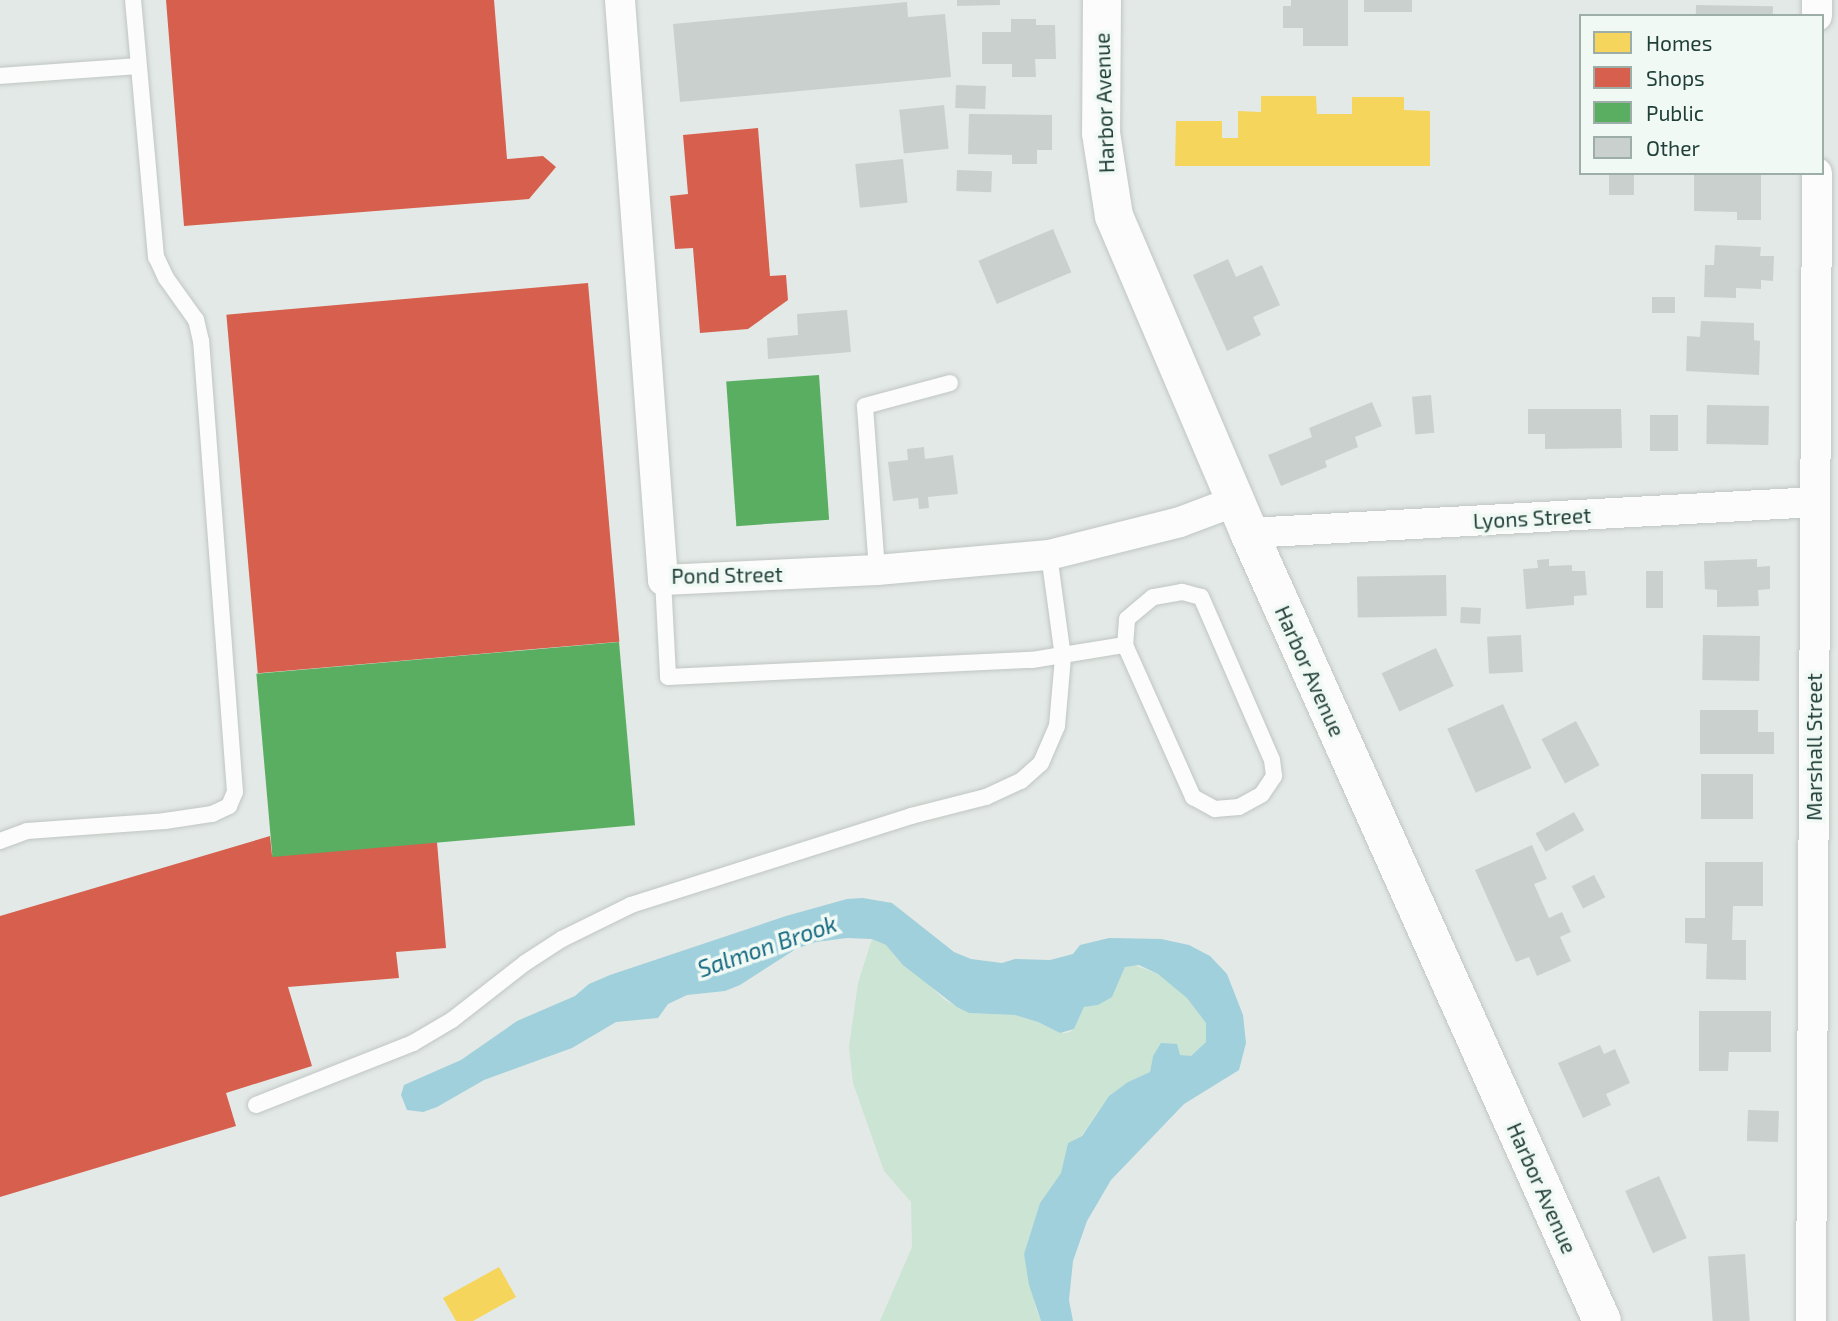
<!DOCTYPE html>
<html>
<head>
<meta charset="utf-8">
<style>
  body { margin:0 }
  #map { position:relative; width:1838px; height:1321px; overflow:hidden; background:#e3e9e6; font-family:"Exo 2",sans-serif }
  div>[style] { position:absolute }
  .green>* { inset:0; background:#cbe4d3 }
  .water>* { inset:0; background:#9fd0dc }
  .homes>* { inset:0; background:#f6d55c }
  .shops>* { inset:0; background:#d6604d; transform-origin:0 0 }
  .public>* { inset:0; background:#5aae61; transform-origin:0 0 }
  .building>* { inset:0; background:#cad0ce; transform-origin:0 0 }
  .roads { filter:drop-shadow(0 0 2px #c0c6c3) drop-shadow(0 0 2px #c0c6c3) }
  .lane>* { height:16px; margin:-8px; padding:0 8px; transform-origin:8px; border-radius:8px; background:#fbfcfb }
  .street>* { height:30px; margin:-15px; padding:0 15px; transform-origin:15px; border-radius:15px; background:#fbfcfb }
  .secondary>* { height:38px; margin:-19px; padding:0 19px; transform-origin:19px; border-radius:19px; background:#fbfcfb }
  span { translate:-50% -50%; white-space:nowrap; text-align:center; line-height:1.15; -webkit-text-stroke:7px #f1f9f5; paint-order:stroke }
  .street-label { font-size:21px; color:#1f3e37 }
  .water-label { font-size:23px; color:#146980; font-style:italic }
  .legend { position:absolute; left:1579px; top:14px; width:245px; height:161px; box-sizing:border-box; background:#f1f9f5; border:2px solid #9daea9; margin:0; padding:9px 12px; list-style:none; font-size:21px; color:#1f3e37 }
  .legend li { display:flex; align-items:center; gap:14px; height:35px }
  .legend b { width:35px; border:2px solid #9daea9 }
</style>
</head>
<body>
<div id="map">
  <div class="green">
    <i style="clip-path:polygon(872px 939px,886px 945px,945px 1000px,969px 1013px,1015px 1015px,1038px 1022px,1060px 1033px,1068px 1033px,1074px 1029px,1084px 1007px,1098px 1005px,1115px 990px,1125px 967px,1131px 964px,1158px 974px,1187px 997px,1206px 1023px,1206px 1042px,1191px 1056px,1153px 1056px,1150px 1072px,1128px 1082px,1109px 1096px,1081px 1136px,1068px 1143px,1061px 1173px,1040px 1203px,1024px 1254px,1036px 1309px,1041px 1321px,880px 1321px,912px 1247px,911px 1202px,884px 1171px,853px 1083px,849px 1047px,858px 983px)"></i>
  </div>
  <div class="water">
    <i style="clip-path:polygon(863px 898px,892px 903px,954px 952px,971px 959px,1002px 963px,1015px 959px,1050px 960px,1073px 954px,1080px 945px,1109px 938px,1161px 939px,1189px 945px,1210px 956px,1227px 974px,1243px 1015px,1246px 1043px,1239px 1070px,1184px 1104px,1111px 1180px,1087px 1221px,1073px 1261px,1069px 1300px,1073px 1321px,1041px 1321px,1029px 1285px,1024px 1254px,1040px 1203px,1061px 1173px,1068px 1143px,1082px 1136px,1109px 1096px,1128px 1082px,1150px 1072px,1153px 1056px,1161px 1043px,1177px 1044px,1180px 1055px,1191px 1056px,1206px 1042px,1206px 1023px,1187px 998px,1158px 974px,1139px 965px,1125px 967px,1112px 997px,1098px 1005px,1084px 1007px,1074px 1029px,1060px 1033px,1038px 1022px,1015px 1015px,969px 1013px,957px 1007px,903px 965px,886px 945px,872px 939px,847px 938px,816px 942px,796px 949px,740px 985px,725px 991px,687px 995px,668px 1004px,658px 1018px,616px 1022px,572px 1048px,484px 1080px,437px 1107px,423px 1112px,407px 1110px,401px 1095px,404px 1085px,461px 1060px,517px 1021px,575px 996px,589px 984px,610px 975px,786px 916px,847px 899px)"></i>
  </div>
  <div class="homes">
    <i style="clip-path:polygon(1261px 96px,1316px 96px,1317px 114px,1352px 114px,1352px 97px,1404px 97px,1404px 110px,1430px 111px,1430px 166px,1175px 166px,1176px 121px,1222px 121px,1222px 138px,1238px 138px,1238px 111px,1261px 112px)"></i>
    <i style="clip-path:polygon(499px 1267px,516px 1297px,473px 1321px,456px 1321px,443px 1298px)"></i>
  </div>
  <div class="shops">
    <i style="clip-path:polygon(166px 0,494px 0,507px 159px,543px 156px,556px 167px,529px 199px,184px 226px)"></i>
    <i style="clip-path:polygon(758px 128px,770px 276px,786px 275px,788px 300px,748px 329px,700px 333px,693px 248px,675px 249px,670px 196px,688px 194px,683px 135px)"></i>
    <i style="left:588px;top:283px;width:360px;height:363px;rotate:85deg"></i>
    <i style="clip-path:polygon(270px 836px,272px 855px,437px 842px,446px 948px,396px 952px,399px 978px,288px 987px,312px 1066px,226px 1093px,236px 1126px,0 1197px,0 916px)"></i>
  </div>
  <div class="public">
    <i style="left:819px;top:375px;width:145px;height:93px;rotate:86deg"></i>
    <i style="left:619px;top:642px;width:184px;height:364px;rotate:85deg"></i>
  </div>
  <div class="building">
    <i style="clip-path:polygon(957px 0,1000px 0,1000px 5px,957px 6px)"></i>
    <i style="clip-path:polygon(1291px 0,1348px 0,1348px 46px,1303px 46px,1303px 28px,1283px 28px,1283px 6px,1291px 6px)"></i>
    <i style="left:1364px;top:0;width:48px;height:12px"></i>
    <i style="clip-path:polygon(907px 2px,908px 17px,945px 14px,951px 77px,680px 102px,673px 24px)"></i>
    <i style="left:1696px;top:5px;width:77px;height:11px;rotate:1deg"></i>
    <i style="clip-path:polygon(1011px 19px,1036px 19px,1036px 25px,1055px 25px,1056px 59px,1035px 59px,1036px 77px,1012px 77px,1012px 64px,982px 64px,982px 32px,1011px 32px)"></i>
    <i style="left:956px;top:85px;width:30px;height:23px;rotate:2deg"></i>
    <i style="left:944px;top:105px;width:44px;height:45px;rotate:84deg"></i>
    <i style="clip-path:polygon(969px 114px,1052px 115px,1052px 150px,1037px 150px,1037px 164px,1012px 164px,1012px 155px,968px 154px)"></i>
    <i style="left:903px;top:159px;width:44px;height:48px;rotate:84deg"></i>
    <i style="left:957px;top:170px;width:35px;height:21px;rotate:2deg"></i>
    <i style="left:1609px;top:173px;width:25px;height:22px"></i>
    <i style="clip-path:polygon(1694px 173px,1761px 173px,1761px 220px,1737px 220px,1737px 212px,1694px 211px)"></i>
    <i style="left:1053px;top:229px;width:47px;height:81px;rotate:67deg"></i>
    <i style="clip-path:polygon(1715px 245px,1761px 247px,1760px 256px,1774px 256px,1773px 281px,1761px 280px,1761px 289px,1736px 288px,1736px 298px,1704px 297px,1705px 265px,1714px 265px)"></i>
    <i style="clip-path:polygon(1228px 259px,1236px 277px,1262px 265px,1280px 305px,1253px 317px,1261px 335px,1227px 351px,1193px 275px)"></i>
    <i style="left:1652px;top:297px;width:23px;height:16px"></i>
    <i style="clip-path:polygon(847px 310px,851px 352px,768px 359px,767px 338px,798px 335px,797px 314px)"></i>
    <i style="clip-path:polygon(1701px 321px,1754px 323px,1754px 340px,1760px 341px,1759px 375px,1686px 371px,1687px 336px,1700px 337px)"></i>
    <i style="left:1431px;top:395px;width:38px;height:19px;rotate:85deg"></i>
    <i style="clip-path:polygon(1372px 402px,1382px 426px,1355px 437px,1358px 447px,1325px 461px,1327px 467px,1281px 486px,1268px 455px,1312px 437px,1309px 428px)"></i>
    <i style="left:1707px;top:405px;width:62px;height:39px;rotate:1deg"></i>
    <i style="clip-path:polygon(1528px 409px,1621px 409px,1622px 448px,1545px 449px,1545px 434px,1528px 434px)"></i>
    <i style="left:1650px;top:415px;width:28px;height:36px"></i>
    <i style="clip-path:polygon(924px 447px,925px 459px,953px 455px,958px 494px,928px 497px,929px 508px,919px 509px,918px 498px,893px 501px,888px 462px,908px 460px,907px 449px)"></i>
    <i style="clip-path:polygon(1549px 559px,1549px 566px,1572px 565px,1572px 571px,1585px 571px,1587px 595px,1574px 596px,1574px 605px,1526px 609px,1523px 569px,1538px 568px,1537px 560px)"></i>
    <i style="clip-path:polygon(1757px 559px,1757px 567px,1770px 566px,1770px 589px,1758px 590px,1759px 606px,1717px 607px,1717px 590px,1705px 589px,1704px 561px)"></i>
    <i style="left:1646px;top:571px;width:17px;height:37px"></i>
    <i style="left:1446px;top:575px;width:41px;height:89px;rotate:89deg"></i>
    <i style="left:1461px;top:607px;width:20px;height:16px;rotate:3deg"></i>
    <i style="left:1521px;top:635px;width:37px;height:34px;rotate:87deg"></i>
    <i style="left:1703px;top:635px;width:57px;height:45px;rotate:1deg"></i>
    <i style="left:1436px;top:648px;width:42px;height:60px;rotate:65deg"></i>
    <i style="left:1503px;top:704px;width:70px;height:61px;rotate:66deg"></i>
    <i style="clip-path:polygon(1700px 710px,1758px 710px,1758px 732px,1774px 732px,1774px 754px,1700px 754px)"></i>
    <i style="left:1576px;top:721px;width:50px;height:39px;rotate:62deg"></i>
    <i style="left:1753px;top:774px;width:45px;height:52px;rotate:90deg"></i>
    <i style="left:1574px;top:812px;width:21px;height:44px;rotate:61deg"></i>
    <i style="clip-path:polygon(1532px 845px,1547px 879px,1534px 884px,1549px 918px,1562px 912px,1571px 932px,1560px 937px,1571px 961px,1537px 976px,1529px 957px,1516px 962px,1475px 870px)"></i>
    <i style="clip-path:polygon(1705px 862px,1763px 862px,1763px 906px,1733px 906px,1732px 940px,1746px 940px,1746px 980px,1706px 979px,1707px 944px,1685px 943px,1685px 918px,1705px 918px)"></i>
    <i style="left:1594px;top:875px;width:25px;height:25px;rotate:63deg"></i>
    <i style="clip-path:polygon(1699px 1011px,1771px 1011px,1771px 1052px,1729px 1052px,1728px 1071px,1699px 1071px)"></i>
    <i style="clip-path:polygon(1600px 1045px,1604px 1054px,1615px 1049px,1630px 1083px,1606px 1094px,1611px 1105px,1583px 1118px,1558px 1063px)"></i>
    <i style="left:1748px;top:1110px;width:31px;height:31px;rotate:2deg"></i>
    <i style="left:1659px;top:1176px;width:68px;height:37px;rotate:66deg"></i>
    <i style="left:1745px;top:1254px;width:67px;height:37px;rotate:86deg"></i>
  </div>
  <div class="roads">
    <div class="lane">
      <i style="left:0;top:76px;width:138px;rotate:-4.1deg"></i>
      <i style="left:877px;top:570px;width:164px;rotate:-94.2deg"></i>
      <i style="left:865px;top:406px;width:88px;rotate:-15.1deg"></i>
      <i style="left:663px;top:580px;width:97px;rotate:87deg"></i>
      <i style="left:668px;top:677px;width:364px;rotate:-2.7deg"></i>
      <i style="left:1032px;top:660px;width:94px;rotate:-9.2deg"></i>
      <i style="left:1125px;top:645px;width:167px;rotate:65.9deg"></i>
      <i style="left:1193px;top:797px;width:25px;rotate:29deg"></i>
      <i style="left:1215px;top:809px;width:24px;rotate:-5deg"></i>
      <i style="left:1239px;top:807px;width:26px;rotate:-29deg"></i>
      <i style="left:1262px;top:794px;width:22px;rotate:-56deg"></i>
      <i style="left:1274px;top:776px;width:16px;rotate:-97deg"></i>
      <i style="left:1272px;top:760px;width:178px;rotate:-113.5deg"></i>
      <i style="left:1201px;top:597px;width:20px;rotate:-165deg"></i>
      <i style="left:1182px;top:592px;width:29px;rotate:170deg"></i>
      <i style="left:1153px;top:597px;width:34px;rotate:140deg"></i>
      <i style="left:1127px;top:619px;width:26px;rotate:94deg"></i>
      <i style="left:0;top:841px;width:29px;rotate:-20deg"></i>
      <i style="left:27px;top:831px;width:138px;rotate:-4.1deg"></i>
      <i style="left:165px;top:821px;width:48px;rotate:-8.5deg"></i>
      <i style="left:212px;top:814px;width:19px;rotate:-25deg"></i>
      <i style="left:229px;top:806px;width:15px;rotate:-67deg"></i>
      <i style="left:235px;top:792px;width:452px;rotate:-94.3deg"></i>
      <i style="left:201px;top:341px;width:22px;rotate:-103deg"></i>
      <i style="left:196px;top:320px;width:52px;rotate:-125.5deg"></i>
      <i style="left:166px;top:278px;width:23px;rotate:-115deg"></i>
      <i style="left:156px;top:257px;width:258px;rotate:-95.1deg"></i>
      <i style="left:256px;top:1105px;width:169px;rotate:-21.5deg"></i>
      <i style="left:413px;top:1043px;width:45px;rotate:-30.5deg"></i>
      <i style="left:452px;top:1020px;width:93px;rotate:-38deg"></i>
      <i style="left:525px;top:963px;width:44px;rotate:-33deg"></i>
      <i style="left:562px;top:939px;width:77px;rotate:-26.2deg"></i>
      <i style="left:631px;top:905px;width:294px;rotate:-17.6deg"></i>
      <i style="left:911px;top:816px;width:77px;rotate:-14.2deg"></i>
      <i style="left:986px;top:797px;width:38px;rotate:-25deg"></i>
      <i style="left:1021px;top:781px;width:27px;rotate:-42deg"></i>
      <i style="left:1041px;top:763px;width:40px;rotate:-66.6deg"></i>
      <i style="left:1057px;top:726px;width:69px;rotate:-85deg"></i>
      <i style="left:1063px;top:657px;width:103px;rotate:-97.8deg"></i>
    </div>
    <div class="street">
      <i style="left:620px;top:0;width:582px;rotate:85.76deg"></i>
      <i style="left:663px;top:580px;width:214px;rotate:-2.7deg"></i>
      <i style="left:877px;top:570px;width:173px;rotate:-5deg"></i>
      <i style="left:1049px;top:555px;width:135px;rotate:-14.1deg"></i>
      <i style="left:1180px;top:522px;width:60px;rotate:-20.6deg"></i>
      <i style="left:1817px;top:16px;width:16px;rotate:-90deg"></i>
      <i style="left:1249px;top:533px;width:567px;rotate:-3.13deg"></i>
      <i style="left:1811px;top:1321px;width:1148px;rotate:-89.7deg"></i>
    </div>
    <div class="secondary">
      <i style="left:1102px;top:0;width:133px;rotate:90.4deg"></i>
      <i style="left:1101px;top:133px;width:84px;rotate:81.1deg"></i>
      <i style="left:1114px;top:216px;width:345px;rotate:66.9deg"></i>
      <i style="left:1249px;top:533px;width:863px;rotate:65.87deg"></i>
    </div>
  </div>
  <div class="street-label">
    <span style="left:1104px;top:103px;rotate:-92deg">Harbor Avenue</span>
    <span style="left:1532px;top:518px;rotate:-3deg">Lyons Street</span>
    <span style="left:727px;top:575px;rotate:-1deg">Pond Street</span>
    <span style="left:1310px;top:671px;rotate:66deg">Harbor Avenue</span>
    <span style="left:1814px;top:747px;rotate:-90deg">Marshall Street</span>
    <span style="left:1542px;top:1188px;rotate:66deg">Harbor Avenue</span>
  </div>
  <div class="water-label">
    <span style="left:767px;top:946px;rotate:-19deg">Salmon Brook</span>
  </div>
  <ul class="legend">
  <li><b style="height:19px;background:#f6d55c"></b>Homes</li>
  <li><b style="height:19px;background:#d6604d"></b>Shops</li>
  <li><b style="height:19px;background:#5aae61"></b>Public</li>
  <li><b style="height:19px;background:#cad0ce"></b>Other</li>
  </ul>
</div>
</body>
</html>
